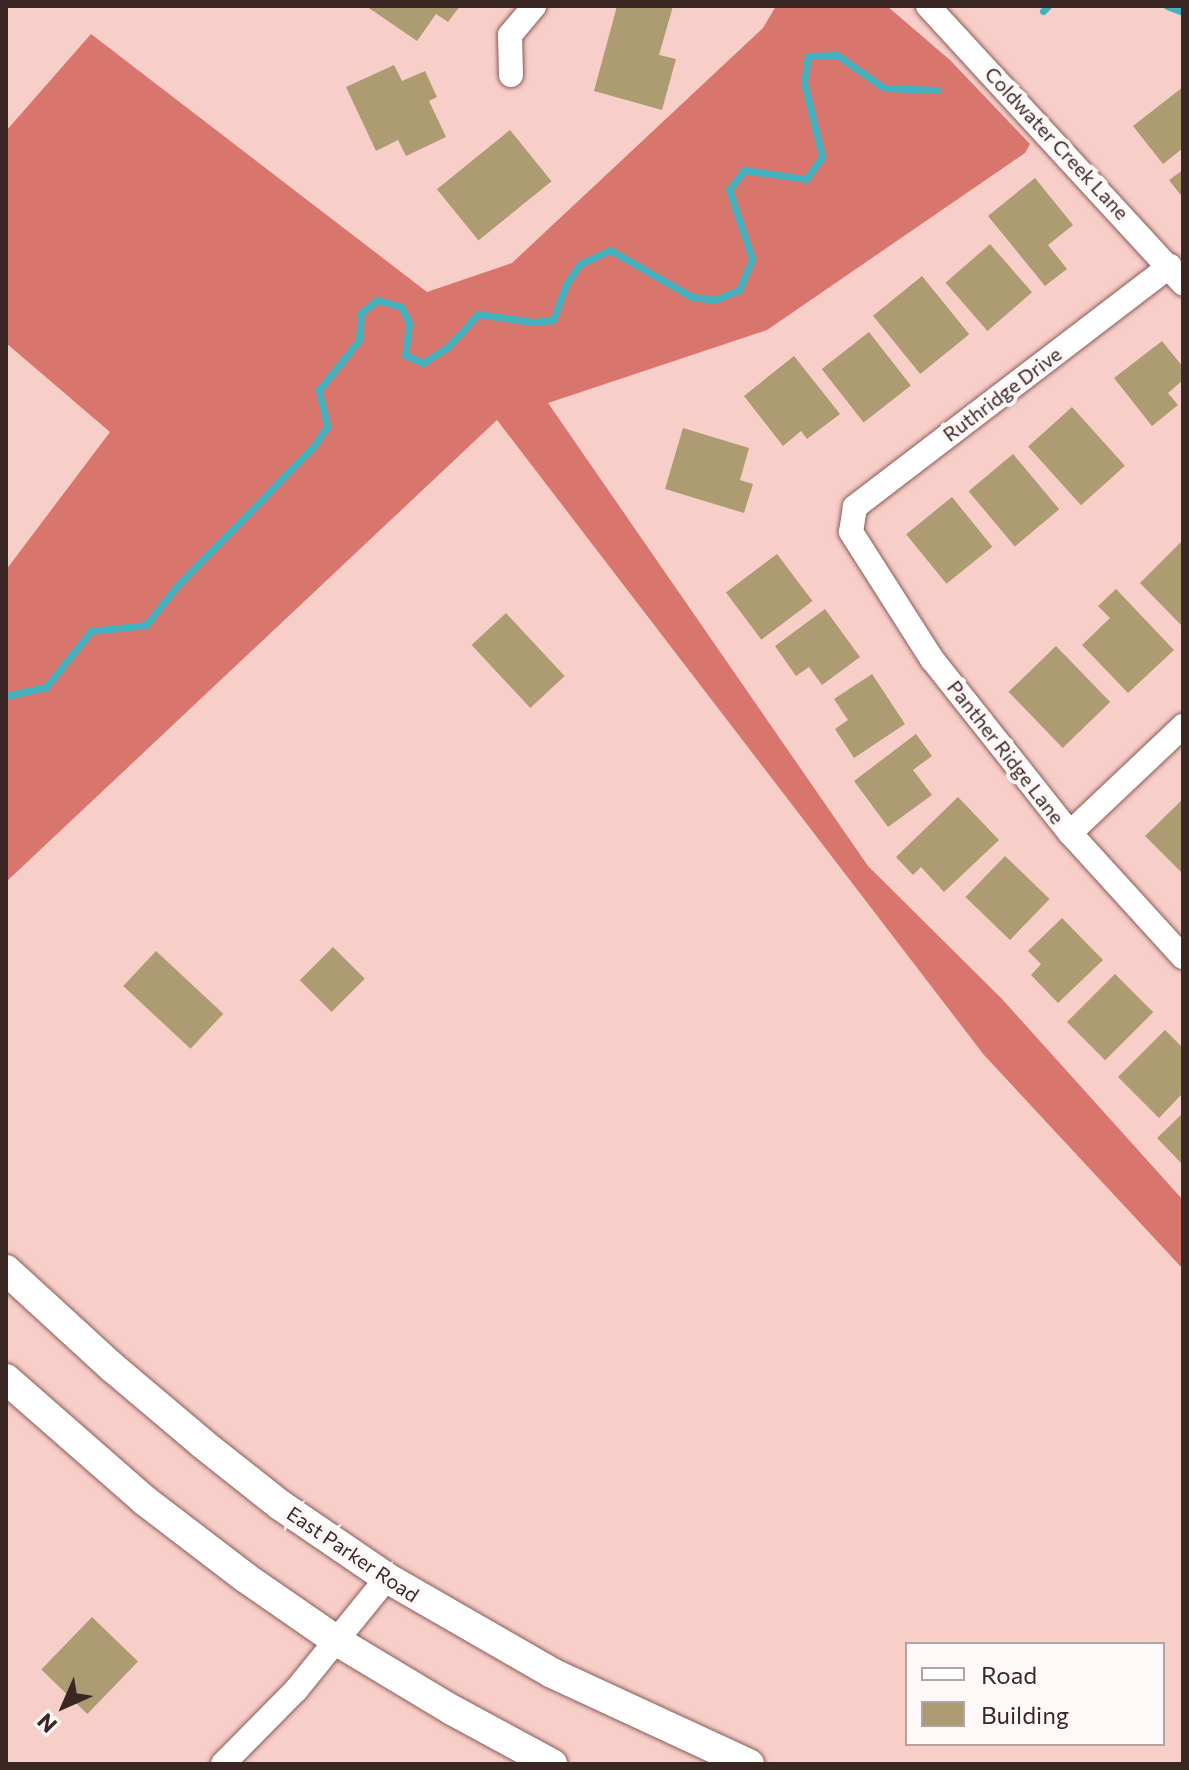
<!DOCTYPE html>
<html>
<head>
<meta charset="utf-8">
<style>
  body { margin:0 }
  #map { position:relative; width:1189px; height:1770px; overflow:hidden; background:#f8cec9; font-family:Commissioner,sans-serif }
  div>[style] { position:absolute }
  .forest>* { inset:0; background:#d8756c }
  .stream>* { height:7px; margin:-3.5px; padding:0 3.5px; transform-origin:3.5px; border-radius:3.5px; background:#44b1bf }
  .building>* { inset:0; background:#ad9b72; transform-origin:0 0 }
  .roads { filter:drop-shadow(0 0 2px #895c57) drop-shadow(0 0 2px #895c57) }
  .minor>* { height:24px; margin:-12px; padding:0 12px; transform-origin:12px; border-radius:12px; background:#fff }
  .major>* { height:30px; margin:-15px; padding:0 15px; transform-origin:15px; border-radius:15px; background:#fff }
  span { translate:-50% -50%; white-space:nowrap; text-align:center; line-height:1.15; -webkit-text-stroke:8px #fef9f8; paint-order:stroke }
  .street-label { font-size:20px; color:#3a2724 }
  .frame { position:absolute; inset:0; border:8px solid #3a2724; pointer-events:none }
  .legend { position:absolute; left:905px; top:1642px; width:260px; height:104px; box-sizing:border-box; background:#fef9f8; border:2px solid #b0a5a3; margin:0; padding:10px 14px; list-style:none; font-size:24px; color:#3a2724 }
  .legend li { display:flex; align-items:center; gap:16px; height:40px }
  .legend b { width:40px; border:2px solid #b0a5a3 }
  .north { position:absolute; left:24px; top:1666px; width:80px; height:80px; -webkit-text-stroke:6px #fef9f8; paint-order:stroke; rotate:225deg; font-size:22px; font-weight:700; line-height:32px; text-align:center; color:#3a2724 }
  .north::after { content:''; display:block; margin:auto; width:28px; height:36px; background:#3a2724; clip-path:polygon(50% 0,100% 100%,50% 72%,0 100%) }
</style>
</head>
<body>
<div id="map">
  <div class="forest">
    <i style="clip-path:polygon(776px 6px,887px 6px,950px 60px,1030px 144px,1025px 153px,767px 330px,548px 403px,868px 866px,1002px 999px,1183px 1200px,1183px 1269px,984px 1055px,497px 420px,6px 882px,6px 570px,110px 432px,6px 343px,6px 131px,91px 34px,427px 292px,512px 263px,763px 28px)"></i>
  </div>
  <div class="stream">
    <i style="left:1167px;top:6px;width:17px;rotate:21deg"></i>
    <i style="left:1043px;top:11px;width:7px;rotate:-45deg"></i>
    <i style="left:6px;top:696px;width:41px;rotate:-12.7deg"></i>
    <i style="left:46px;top:687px;width:72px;rotate:-51.2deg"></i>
    <i style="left:91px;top:631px;width:55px;rotate:-6.2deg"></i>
    <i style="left:146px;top:625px;width:48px;rotate:-51.7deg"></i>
    <i style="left:176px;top:587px;width:196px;rotate:-45.6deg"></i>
    <i style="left:313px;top:447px;width:25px;rotate:-56deg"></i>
    <i style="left:327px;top:426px;width:37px;rotate:-103deg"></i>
    <i style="left:319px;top:390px;width:64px;rotate:-51.3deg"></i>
    <i style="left:359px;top:340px;width:27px;rotate:-86deg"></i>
    <i style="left:361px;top:313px;width:21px;rotate:-39deg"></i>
    <i style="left:377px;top:300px;width:25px;rotate:16deg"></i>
    <i style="left:401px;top:307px;width:18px;rotate:63deg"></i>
    <i style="left:409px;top:323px;width:32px;rotate:97deg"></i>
    <i style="left:405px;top:355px;width:20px;rotate:24deg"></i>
    <i style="left:423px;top:363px;width:30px;rotate:-33deg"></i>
    <i style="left:448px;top:347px;width:45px;rotate:-47.7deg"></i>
    <i style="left:478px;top:314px;width:55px;rotate:8.4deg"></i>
    <i style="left:532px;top:322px;width:21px;rotate:-5deg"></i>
    <i style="left:553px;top:320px;width:38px;rotate:-70deg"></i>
    <i style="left:566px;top:284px;width:24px;rotate:-55deg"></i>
    <i style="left:580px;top:264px;width:33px;rotate:-25deg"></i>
    <i style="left:610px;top:250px;width:95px;rotate:29.8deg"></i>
    <i style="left:692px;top:297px;width:23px;rotate:7deg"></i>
    <i style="left:715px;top:300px;width:26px;rotate:-23deg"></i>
    <i style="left:739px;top:290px;width:34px;rotate:-67deg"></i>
    <i style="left:752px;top:259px;width:73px;rotate:-108.4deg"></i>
    <i style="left:729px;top:190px;width:25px;rotate:-53deg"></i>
    <i style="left:744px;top:170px;width:63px;rotate:8.3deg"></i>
    <i style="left:806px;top:179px;width:27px;rotate:-54deg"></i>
    <i style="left:822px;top:157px;width:76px;rotate:-103.7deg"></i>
    <i style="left:804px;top:83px;width:27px;rotate:-82deg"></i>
    <i style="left:808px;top:56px;width:29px;rotate:-2deg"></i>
    <i style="left:837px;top:55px;width:57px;rotate:35.1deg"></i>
    <i style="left:884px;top:88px;width:53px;rotate:2.2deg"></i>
  </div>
  <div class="building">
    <i style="clip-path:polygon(366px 6px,460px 6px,448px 22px,436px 14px,417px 41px)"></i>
    <i style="clip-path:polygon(617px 6px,673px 6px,659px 55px,676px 59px,662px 110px,594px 91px)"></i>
    <i style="clip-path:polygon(394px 65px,402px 81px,425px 71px,437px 97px,429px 101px,446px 137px,406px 156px,398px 140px,376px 151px,346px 87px)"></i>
    <i style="clip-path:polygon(1183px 87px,1183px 148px,1163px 164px,1133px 126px)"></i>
    <i style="left:510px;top:130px;width:66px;height:94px;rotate:51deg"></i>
    <i style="clip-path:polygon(1183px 170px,1183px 198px,1169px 180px)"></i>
    <i style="clip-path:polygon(1035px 178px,1073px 225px,1048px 245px,1067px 269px,1045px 286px,988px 216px)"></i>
    <i style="left:990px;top:244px;width:64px;height:59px;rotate:49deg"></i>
    <i style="left:922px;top:276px;width:75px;height:63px;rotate:51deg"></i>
    <i style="left:869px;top:332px;width:68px;height:60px;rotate:52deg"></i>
    <i style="clip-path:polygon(1162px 341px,1183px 367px,1183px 380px,1168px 393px,1178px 405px,1152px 426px,1114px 378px)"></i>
    <i style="clip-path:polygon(794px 356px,840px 414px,807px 439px,801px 431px,783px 446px,744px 396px)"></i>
    <i style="left:1072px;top:407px;width:79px;height:59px;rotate:48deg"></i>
    <i style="clip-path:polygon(683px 428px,749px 448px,740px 480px,753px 484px,744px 513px,665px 489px)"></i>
    <i style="left:1013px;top:454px;width:72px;height:58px;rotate:50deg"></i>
    <i style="left:952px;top:497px;width:64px;height:59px;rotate:51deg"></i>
    <i style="clip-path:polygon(1183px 540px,1183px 627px,1140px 583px)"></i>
    <i style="left:777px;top:554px;width:59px;height:64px;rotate:53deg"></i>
    <i style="clip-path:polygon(1116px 589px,1174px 650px,1128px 693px,1082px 645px,1110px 618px,1098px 606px)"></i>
    <i style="clip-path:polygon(825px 609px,860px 657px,822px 685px,809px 667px,796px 676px,775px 646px)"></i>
    <i style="left:506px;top:613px;width:86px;height:47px;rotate:47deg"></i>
    <i style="left:1056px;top:646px;width:78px;height:66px;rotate:46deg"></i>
    <i style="clip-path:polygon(872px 674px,905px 724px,854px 758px,835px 729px,848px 720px,834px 699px)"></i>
    <i style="clip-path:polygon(916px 734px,932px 756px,913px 770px,932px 795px,888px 827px,854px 781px)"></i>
    <i style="clip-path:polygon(958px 797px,999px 840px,944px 892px,921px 867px,913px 875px,896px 857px)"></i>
    <i style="clip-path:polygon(1183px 799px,1183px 874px,1145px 836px)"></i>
    <i style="left:1005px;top:856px;width:62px;height:57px;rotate:44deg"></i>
    <i style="clip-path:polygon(1062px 918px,1103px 960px,1058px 1003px,1031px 975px,1041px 964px,1028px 951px)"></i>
    <i style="left:333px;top:947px;width:45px;height:47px;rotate:45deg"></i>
    <i style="left:156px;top:951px;width:92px;height:48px;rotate:43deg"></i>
    <i style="left:1115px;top:974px;width:54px;height:68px;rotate:45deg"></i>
    <i style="clip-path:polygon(1165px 1030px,1183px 1048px,1183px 1093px,1159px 1118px,1118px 1077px)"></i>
    <i style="clip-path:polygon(1183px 1113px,1183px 1165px,1157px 1138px)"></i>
    <i style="left:92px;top:1617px;width:64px;height:73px;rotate:44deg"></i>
  </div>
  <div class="roads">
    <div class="minor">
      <i style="left:928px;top:6px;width:377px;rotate:47.4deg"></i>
      <i style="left:511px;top:75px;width:40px;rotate:-91.4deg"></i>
      <i style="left:510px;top:35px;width:38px;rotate:-50deg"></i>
      <i style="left:1170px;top:266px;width:397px;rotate:142.6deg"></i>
      <i style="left:855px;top:507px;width:25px;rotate:99deg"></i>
      <i style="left:851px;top:532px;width:151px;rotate:57.5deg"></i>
      <i style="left:932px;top:659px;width:222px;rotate:51.6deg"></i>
      <i style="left:1070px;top:833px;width:168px;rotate:47.7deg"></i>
      <i style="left:1070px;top:833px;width:156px;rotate:-43.4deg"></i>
      <i style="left:223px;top:1764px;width:104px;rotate:-45.4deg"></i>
      <i style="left:296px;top:1690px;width:144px;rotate:-50.9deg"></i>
    </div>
    <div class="major">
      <i style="left:6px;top:1270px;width:144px;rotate:42.5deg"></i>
      <i style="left:112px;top:1367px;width:119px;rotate:40.2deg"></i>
      <i style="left:203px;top:1444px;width:98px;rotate:38.4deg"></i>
      <i style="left:280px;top:1505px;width:130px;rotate:34.3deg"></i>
      <i style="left:387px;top:1578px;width:190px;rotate:29.9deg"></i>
      <i style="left:552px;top:1673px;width:217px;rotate:24.8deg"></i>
      <i style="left:6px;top:1379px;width:184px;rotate:41.2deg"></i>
      <i style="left:144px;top:1500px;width:128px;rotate:37.4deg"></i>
      <i style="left:246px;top:1578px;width:111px;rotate:34.7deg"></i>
      <i style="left:337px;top:1641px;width:134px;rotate:31deg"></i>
      <i style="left:452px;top:1710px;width:114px;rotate:28.4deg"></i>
    </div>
  </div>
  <div class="street-label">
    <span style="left:1057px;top:143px;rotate:47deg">Coldwater Creek Lane</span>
    <span style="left:1002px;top:394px;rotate:-37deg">Ruthridge Drive</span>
    <span style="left:1006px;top:752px;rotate:52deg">Panther Ridge Lane</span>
    <span style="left:353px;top:1554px;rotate:34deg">East Parker Road</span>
  </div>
  <div class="frame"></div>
  <ul class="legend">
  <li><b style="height:10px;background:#fff"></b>Road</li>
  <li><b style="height:22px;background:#ad9b72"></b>Building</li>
  </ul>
  <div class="north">N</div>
</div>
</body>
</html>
